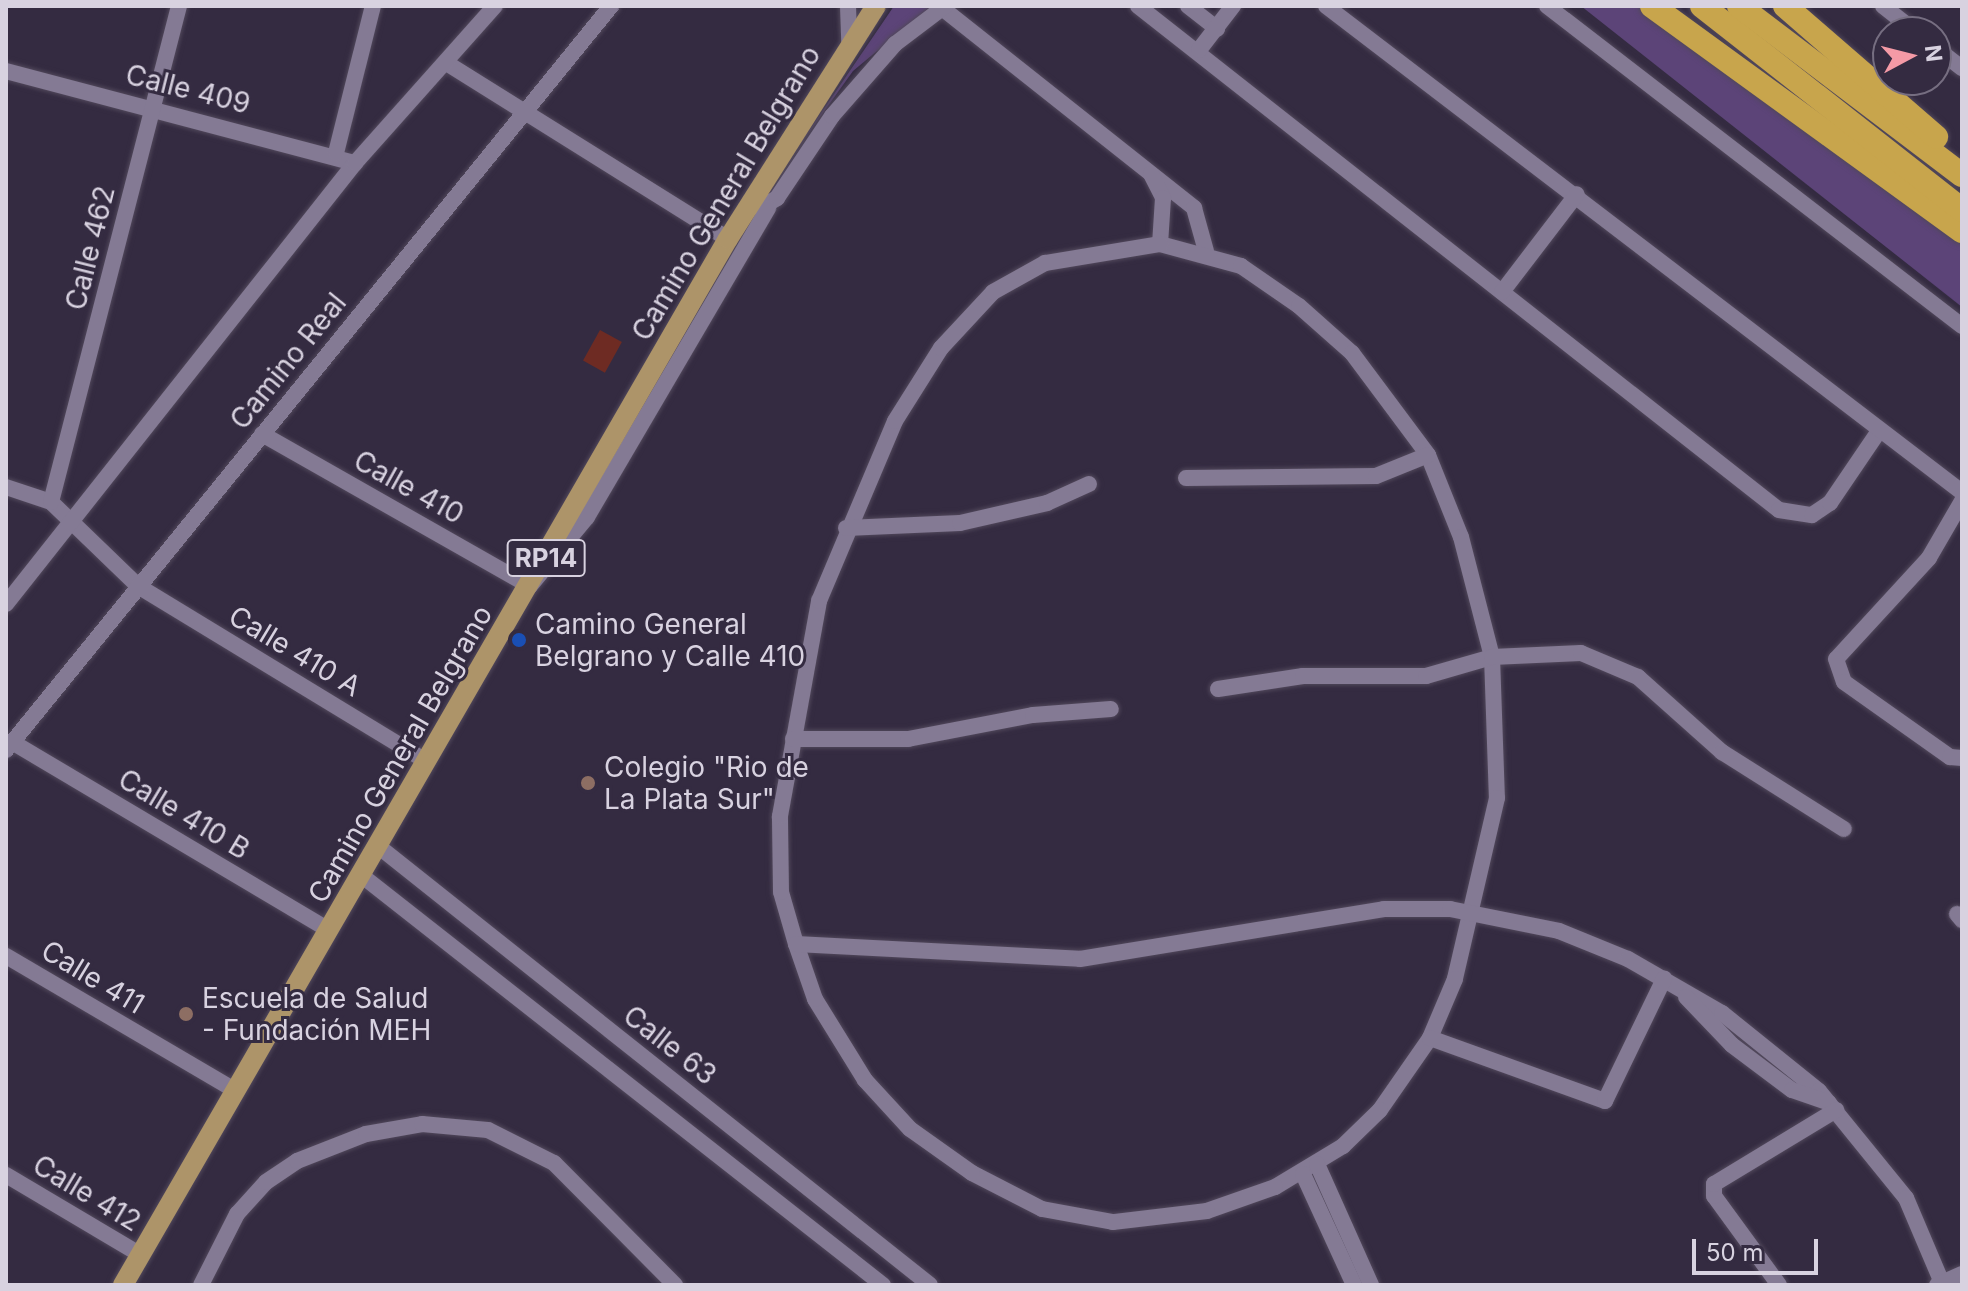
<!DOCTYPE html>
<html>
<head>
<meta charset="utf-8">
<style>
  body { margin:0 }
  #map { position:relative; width:1968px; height:1291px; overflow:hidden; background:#342b41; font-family:Inter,sans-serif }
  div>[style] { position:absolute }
  .green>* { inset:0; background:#5c4478 }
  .building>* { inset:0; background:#6e2b23; transform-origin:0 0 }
  .roads { filter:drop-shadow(0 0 2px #51485b) drop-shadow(0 0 2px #51485b) }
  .minor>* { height:16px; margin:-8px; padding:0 8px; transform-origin:8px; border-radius:8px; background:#847a94 }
  .major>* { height:20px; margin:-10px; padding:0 10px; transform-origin:10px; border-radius:10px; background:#ad9469 }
  .highway>* { height:24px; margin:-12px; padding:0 12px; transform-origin:12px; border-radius:12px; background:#c8a54c }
  .dots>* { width:22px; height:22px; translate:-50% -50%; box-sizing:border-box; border:4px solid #342b41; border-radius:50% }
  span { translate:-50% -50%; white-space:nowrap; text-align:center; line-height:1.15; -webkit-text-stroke:6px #342b41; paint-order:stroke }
  .shield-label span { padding:2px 6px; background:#342b41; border:2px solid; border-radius:6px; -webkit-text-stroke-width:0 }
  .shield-label { font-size:26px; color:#d8d2e0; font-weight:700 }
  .street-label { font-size:28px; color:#d8d2e0 }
  .poi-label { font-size:28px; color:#d8d2e0 }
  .left { translate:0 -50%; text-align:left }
  .frame { position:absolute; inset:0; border:8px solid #d8d2e0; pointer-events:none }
  .north { position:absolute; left:1872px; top:16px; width:80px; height:80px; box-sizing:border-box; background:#342b41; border:2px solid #766e81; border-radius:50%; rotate:83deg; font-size:22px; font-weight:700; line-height:32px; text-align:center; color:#d8d2e0 }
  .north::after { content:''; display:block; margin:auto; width:28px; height:36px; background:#f49aa6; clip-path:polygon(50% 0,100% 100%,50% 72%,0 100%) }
  .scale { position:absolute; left:1692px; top:1239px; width:126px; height:36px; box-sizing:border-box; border:4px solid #d8d2e0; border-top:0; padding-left:10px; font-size:24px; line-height:28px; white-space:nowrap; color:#d8d2e0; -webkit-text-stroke:6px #342b41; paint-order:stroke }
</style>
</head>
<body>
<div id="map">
  <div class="green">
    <i style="clip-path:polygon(894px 6px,931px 6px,853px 71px,785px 166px)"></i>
    <i style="clip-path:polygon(1581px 6px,1639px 6px,1962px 242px,1962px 307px)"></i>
  </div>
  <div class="building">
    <i style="left:600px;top:330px;width:25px;height:35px;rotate:29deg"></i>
  </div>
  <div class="roads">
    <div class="minor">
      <i style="left:848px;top:6px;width:35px;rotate:88deg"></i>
      <i style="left:1138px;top:6px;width:815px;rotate:38.18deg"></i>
      <i style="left:1779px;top:510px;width:33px;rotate:9deg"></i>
      <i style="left:1812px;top:515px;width:22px;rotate:-34deg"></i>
      <i style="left:1830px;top:503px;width:87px;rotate:-55.8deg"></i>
      <i style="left:1188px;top:6px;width:37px;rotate:38deg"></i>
      <i style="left:1326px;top:6px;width:800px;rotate:37.39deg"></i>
      <i style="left:1547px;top:6px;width:524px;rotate:37.64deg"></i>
      <i style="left:1883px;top:6px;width:42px;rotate:38.2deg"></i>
      <i style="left:942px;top:8px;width:322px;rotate:38.4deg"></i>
      <i style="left:1194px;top:208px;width:45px;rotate:74.4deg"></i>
      <i style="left:1936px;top:48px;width:33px;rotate:38deg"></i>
      <i style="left:1199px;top:50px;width:56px;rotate:-52.3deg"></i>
      <i style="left:448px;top:64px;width:330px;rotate:32deg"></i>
      <i style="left:6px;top:71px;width:361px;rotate:14.8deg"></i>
      <i style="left:336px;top:153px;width:152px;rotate:-75.9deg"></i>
      <i style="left:1151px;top:174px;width:27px;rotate:63deg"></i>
      <i style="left:1163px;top:198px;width:46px;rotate:93.7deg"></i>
      <i style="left:760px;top:208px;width:20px;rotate:-30deg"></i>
      <i style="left:777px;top:198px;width:99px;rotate:-56.1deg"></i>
      <i style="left:832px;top:116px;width:96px;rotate:-48.8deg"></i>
      <i style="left:895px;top:44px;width:63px;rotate:-37.2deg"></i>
      <i style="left:1160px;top:244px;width:84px;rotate:15.2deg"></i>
      <i style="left:1241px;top:266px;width:70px;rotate:34.6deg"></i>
      <i style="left:1299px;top:306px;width:71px;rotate:41.6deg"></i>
      <i style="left:1352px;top:353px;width:127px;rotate:53.3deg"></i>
      <i style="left:1428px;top:455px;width:88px;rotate:68.1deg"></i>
      <i style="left:1461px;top:537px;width:124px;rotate:75.5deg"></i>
      <i style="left:1492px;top:657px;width:141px;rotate:88deg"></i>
      <i style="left:1497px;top:798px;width:186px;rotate:103.1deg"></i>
      <i style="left:1455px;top:979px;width:64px;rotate:113deg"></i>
      <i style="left:1430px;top:1038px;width:88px;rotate:124.8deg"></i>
      <i style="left:1380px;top:1110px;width:52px;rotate:135.8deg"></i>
      <i style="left:1343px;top:1146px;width:79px;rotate:148.9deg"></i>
      <i style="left:1275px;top:1187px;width:72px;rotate:160.6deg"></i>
      <i style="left:1207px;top:1211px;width:95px;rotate:173.3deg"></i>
      <i style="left:1113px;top:1222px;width:72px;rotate:-169.6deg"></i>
      <i style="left:1042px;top:1209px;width:79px;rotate:-152.8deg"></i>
      <i style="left:972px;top:1173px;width:76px;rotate:-144.6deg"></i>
      <i style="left:910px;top:1129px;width:67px;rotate:-132.6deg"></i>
      <i style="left:865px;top:1080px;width:95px;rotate:-121.7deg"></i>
      <i style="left:815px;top:999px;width:58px;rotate:-109.1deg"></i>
      <i style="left:796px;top:944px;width:54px;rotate:-106.1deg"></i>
      <i style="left:781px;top:892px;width:76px;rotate:-90.8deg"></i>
      <i style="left:780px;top:816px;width:219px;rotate:-79.7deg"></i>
      <i style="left:819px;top:601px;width:195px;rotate:-67.1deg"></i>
      <i style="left:895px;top:421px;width:86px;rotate:-57.8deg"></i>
      <i style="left:941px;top:348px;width:76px;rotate:-47.1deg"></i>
      <i style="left:993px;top:292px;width:60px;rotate:-29.1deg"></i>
      <i style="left:1045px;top:263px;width:117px;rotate:-9.4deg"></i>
      <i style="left:1502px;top:292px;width:123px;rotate:-52.6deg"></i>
      <i style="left:262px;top:434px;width:308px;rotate:29.6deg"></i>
      <i style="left:530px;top:586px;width:89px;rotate:-50.4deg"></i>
      <i style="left:587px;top:517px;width:358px;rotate:-59.6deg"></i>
      <i style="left:1186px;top:478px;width:190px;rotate:-0.6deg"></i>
      <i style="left:1376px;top:476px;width:56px;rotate:-22deg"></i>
      <i style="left:6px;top:487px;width:47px;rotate:18.4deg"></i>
      <i style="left:51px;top:502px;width:121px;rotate:44deg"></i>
      <i style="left:138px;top:586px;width:337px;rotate:31.3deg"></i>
      <i style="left:1962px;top:501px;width:66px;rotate:120.1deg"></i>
      <i style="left:1929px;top:558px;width:137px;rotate:132.6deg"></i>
      <i style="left:1836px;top:659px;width:24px;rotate:71deg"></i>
      <i style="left:1844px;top:682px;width:130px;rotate:35.3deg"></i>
      <i style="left:1950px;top:757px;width:12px;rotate:5deg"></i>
      <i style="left:51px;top:502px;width:512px;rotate:-75.53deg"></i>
      <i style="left:846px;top:528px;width:114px;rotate:-2.5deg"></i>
      <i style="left:960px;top:523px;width:89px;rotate:-12.9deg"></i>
      <i style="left:1047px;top:503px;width:46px;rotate:-24.3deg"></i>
      <i style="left:6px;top:604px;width:562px;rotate:-51.64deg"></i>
      <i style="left:355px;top:163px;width:210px;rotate:-48.3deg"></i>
      <i style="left:1218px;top:689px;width:86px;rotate:-8.7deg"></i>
      <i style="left:1303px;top:676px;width:123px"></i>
      <i style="left:1426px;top:676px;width:69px;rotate:-16.1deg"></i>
      <i style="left:1492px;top:657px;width:89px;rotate:-2.6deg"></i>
      <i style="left:1581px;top:653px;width:62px;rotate:22.8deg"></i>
      <i style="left:1638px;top:677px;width:113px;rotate:41.8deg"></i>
      <i style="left:1722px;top:752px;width:144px;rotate:32.3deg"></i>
      <i style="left:793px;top:739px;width:115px"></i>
      <i style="left:908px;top:739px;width:127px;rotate:-10.9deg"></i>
      <i style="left:1033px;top:715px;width:78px;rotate:-4.4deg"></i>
      <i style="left:12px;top:742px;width:369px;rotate:30.7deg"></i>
      <i style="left:6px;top:750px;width:959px;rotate:-50.88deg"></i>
      <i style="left:378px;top:846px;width:705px;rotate:38.49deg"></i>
      <i style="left:361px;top:875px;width:664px;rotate:38.15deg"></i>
      <i style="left:1957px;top:914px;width:8px;rotate:50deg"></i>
      <i style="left:796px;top:944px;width:284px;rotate:3deg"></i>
      <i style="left:1080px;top:959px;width:308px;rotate:-9.3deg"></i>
      <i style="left:1384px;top:909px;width:66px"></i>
      <i style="left:1450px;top:909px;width:111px;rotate:11.4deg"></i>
      <i style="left:1559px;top:931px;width:74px;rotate:22.1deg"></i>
      <i style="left:1628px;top:959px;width:108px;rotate:29.9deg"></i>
      <i style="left:1722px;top:1013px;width:124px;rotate:38.8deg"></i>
      <i style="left:1819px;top:1091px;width:138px;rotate:50.9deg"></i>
      <i style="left:1906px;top:1198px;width:95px;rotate:67deg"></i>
      <i style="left:6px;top:956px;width:267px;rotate:30.4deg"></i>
      <i style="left:1686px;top:997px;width:66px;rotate:46.2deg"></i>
      <i style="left:1732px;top:1045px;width:75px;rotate:36.9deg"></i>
      <i style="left:1792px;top:1090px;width:39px;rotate:19deg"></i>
      <i style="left:1430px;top:1038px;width:186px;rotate:19.8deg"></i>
      <i style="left:1605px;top:1101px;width:136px;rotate:-64.2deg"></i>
      <i style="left:1317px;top:1164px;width:133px;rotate:65.9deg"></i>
      <i style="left:1303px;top:1174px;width:122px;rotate:65.3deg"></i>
      <i style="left:6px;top:1175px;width:157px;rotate:30.7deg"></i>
      <i style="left:201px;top:1285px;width:80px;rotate:-63.1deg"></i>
      <i style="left:237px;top:1214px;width:43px;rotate:-47.8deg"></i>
      <i style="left:266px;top:1182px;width:37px;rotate:-34deg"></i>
      <i style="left:297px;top:1161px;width:74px;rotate:-21.4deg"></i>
      <i style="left:366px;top:1134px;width:57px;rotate:-10.1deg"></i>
      <i style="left:422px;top:1124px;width:66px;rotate:5.2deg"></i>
      <i style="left:488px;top:1130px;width:74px;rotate:26.6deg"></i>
      <i style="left:554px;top:1163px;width:172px;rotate:45.2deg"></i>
      <i style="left:1779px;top:1285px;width:110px;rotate:-126.1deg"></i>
      <i style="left:1714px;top:1196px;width:12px;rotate:-90deg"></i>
      <i style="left:1714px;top:1184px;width:143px;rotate:-31.2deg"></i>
      <i style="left:1937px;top:1285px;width:27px;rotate:-24deg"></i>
    </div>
    <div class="major">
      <i style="left:123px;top:1285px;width:1208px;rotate:-59.96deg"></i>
      <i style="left:728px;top:239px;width:276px;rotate:-57.6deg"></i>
    </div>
    <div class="highway">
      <i style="left:1652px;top:6px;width:383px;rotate:36deg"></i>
      <i style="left:1702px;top:6px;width:330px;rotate:38.1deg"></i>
      <i style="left:1739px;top:6px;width:280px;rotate:37.2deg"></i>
      <i style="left:1785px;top:6px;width:200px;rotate:40.9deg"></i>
    </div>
  </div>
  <div class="dots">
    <i style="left:519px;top:640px;background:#1a4fb4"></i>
    <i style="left:588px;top:783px;background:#8d6e63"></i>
    <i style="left:186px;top:1014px;background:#8d6e63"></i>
  </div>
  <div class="shield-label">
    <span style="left:546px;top:558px">RP14</span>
  </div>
  <div class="street-label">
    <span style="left:188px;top:89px;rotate:14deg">Calle 409</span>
    <span style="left:726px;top:193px;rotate:-59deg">Camino General Belgrano</span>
    <span style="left:90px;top:248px;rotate:-76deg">Calle 462</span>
    <span style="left:288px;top:361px;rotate:-51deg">Camino Real</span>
    <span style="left:409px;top:487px;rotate:29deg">Calle 410</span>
    <span style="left:295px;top:651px;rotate:31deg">Calle 410 A</span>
    <span style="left:400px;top:754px;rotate:-60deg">Camino General Belgrano</span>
    <span style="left:184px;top:814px;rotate:31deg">Calle 410 B</span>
    <span style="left:93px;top:977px;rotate:31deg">Calle 411</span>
    <span style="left:670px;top:1045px;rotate:38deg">Calle 63</span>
    <span style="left:87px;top:1193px;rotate:31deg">Calle 412</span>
  </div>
  <div class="poi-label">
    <span class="left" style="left:535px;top:640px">Camino General<br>Belgrano y Calle 410</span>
    <span class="left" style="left:604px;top:783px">Colegio "Rio de<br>La Plata Sur"</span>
    <span class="left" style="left:202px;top:1014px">Escuela de Salud<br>- Fundación MEH</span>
  </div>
  <div class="frame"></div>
  <div class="north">N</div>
  <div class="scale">50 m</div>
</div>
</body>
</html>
